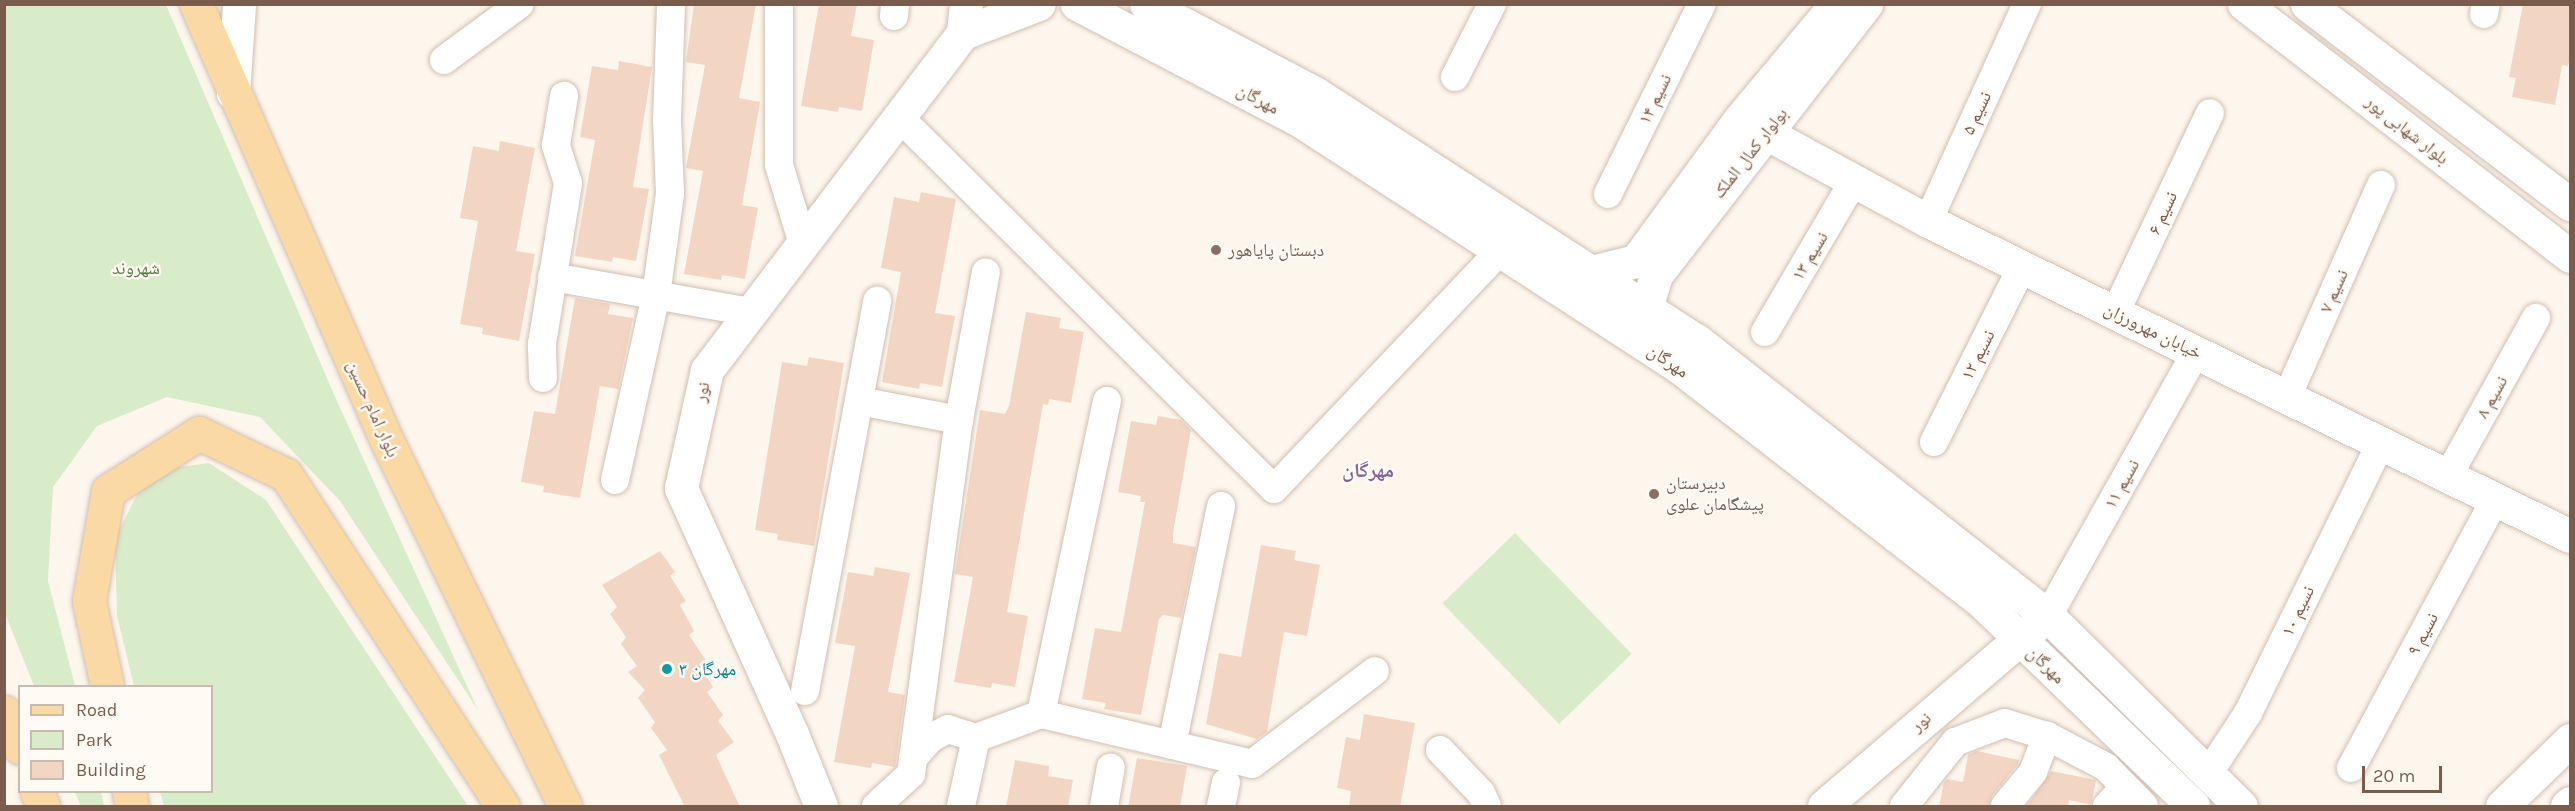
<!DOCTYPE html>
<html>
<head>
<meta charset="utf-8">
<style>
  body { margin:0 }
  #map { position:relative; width:2575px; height:811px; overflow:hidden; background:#fdf6ec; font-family:Karla,"Noto Naskh Arabic",sans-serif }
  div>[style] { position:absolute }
  .green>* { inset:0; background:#d8ecc9; transform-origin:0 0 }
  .building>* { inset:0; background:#f3d5c3 }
  .roads { filter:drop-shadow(0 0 2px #d1beb0) drop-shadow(0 0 2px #d1beb0) }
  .minor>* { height:28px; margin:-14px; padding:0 14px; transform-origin:14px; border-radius:14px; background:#fff }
  .tertiary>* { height:33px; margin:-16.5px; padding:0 16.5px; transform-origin:16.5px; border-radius:16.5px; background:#fff }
  .secondary>* { height:33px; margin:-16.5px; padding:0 16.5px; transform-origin:16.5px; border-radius:16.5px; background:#fff }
  .primary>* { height:33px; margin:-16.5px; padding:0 16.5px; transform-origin:16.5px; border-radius:16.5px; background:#fbd9a5 }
  .dots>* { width:16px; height:16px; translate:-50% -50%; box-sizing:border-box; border:3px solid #fffaf3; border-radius:50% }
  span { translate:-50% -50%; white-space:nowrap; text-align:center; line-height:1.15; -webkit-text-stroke:4.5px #fffaf3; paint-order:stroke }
  .street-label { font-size:18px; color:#7a5c4d }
  .education-label { font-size:18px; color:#785e54 }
  .left { translate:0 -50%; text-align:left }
  .park-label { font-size:18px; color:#537a41 }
  .culture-label { font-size:18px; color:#0d838f }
  .neighbourhood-label { font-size:20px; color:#846695; font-weight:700 }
  .frame { position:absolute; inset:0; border:6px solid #7a5c4d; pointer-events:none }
  .legend { position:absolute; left:18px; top:685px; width:195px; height:108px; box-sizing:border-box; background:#fffaf3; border:2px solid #cabbb1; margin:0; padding:8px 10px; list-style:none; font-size:18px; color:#7a5c4d }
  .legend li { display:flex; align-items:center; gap:12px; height:30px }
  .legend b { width:30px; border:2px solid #cabbb1 }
  .scale { position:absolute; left:2362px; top:766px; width:80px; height:27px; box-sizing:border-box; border:3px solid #7a5c4d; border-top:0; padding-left:8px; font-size:18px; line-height:21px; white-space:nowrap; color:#7a5c4d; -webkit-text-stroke:4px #fffaf3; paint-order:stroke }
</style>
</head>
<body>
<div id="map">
  <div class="green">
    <i style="clip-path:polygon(5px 4px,166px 5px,336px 399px,478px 710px,340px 501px,260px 417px,167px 397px,97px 426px,53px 487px,48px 581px,75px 686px,34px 686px,4px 611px)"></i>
    <i style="clip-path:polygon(209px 463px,266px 500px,468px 806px,164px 806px,160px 792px,212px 792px,212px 686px,134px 686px,117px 616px,115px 538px,149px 471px)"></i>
    <i style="left:1515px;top:533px;width:168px;height:101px;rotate:46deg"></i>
    <i style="clip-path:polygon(75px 792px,101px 792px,104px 806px,81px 806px)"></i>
  </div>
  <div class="building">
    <i style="clip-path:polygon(694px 4px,756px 4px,739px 98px,760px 102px,742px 205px,758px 208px,745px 279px,722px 275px,721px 280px,684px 274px,703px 171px,686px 168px,705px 65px,686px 62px)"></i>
    <i style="clip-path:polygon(819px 4px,857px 4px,851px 36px,874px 40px,862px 111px,839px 107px,838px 112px,801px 106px)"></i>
    <i style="clip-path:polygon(2523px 4px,2571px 4px,2571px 53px,2568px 66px,2562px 65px,2555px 105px,2512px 97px,2516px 78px,2509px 77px)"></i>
    <i style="clip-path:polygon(619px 61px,652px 67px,633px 187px,649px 189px,636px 261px,613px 257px,612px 262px,575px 256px,595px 140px,580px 137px,592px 66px,618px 70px)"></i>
    <i style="clip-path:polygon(500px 141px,535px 148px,516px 251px,535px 254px,519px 341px,482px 334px,483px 328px,460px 324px,478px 221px,460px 218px,473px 146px,499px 151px)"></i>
    <i style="clip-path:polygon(921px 192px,956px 199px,935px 313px,955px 316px,942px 387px,920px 383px,919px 389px,882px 382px,901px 272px,881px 268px,894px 197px,919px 202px)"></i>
    <i style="clip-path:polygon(575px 298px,610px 304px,608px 314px,633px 318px,618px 389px,600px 386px,580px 498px,543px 492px,544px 486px,521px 482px,534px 411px,555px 414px)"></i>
    <i style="clip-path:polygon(1026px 312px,1061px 318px,1059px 328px,1084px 332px,1071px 403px,1049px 399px,1048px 405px,1043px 404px,1007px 612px,1028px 616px,1015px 687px,992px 683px,991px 688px,954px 682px,973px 577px,955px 574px,980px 410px,1005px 414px,1009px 406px)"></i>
    <i style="clip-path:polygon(809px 357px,844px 363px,814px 546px,777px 540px,778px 534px,755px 530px,782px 362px,807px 366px)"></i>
    <i style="clip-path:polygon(1158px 416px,1181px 420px,1191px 430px,1173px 533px,1173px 543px,1196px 547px,1181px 618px,1163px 615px,1159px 619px,1141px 715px,1104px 709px,1106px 703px,1082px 699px,1095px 628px,1121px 632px,1145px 502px,1140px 502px,1141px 496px,1118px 492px,1131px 421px,1156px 425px)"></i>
    <i style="clip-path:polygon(1261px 545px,1296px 551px,1294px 560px,1320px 565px,1307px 636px,1284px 632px,1267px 732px,1257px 739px,1206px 724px,1219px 653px,1241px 657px)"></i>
    <i style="clip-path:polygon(660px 551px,675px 572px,670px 576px,686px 601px,680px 605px,694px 631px,689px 635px,705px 659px,699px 664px,713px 687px,707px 692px,723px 715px,718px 721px,734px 742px,716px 755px,740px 807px,685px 807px,659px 755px,667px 750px,651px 728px,655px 722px,638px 698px,645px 690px,628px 672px,637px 666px,621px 644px,626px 637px,610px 614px,617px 607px,602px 585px)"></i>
    <i style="clip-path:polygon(875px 567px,910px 573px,888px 692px,905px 695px,895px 767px,872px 763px,871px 768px,834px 762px,855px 646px,835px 643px,848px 572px,873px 576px)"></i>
    <i style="clip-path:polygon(1364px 714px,1415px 723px,1400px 807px,1349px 807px,1351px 791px,1337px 788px,1346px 737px,1360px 740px)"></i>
    <i style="clip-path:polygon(1977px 751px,2019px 760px,2018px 764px,1992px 796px,1989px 807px,1939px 807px,1944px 782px,1947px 779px,1963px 782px,1968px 755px)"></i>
    <i style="clip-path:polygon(1137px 758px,1187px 766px,1180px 807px,1128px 807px)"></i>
    <i style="clip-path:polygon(1015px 760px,1049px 766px,1048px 776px,1073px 780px,1068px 807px,1006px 807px)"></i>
    <i style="clip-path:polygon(2051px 771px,2096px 780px,2091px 805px,2069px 800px,2068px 807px,2026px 807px)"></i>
  </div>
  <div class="roads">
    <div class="minor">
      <i style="left:779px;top:4px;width:161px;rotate:90deg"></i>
      <i style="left:779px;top:165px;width:83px;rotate:73.1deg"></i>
      <i style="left:2484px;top:14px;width:10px;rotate:-79deg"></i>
      <i style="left:894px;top:16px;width:12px;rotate:-85deg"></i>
      <i style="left:444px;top:60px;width:94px;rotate:-36.4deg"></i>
      <i style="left:1455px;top:77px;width:82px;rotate:-63.1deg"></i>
      <i style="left:899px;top:117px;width:528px;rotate:44.77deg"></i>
      <i style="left:1274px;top:489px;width:328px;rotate:-46.5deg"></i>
      <i style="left:1608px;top:194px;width:212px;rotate:-63.7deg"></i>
      <i style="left:1928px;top:221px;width:239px;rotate:-65.5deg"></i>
      <i style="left:552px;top:277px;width:202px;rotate:10deg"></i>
      <i style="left:2115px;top:313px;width:221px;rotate:-64.6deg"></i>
      <i style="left:1765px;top:332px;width:176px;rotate:-59.6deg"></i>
      <i style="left:543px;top:378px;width:34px;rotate:-92deg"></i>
      <i style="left:542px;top:344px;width:163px;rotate:-80.8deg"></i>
      <i style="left:568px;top:183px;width:40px;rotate:-108deg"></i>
      <i style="left:556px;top:145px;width:50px;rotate:-80.7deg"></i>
      <i style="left:2287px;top:397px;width:232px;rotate:-66.1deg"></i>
      <i style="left:859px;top:401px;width:102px;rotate:10.8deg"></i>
      <i style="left:1934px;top:442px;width:196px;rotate:-63.3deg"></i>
      <i style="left:2448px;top:476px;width:181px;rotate:-60.9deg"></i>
      <i style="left:615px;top:480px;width:189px;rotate:-77.5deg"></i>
      <i style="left:656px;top:295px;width:102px;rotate:-82.1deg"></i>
      <i style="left:670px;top:194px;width:74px;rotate:-92.3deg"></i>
      <i style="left:667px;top:120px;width:116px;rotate:-88deg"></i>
      <i style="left:2048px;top:616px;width:303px;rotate:-60.7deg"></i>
      <i style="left:805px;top:691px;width:397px;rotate:-79.5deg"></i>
      <i style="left:1041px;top:714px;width:217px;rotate:13.3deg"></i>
      <i style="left:1252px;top:764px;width:154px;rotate:-37.1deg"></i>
      <i style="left:976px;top:738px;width:69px;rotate:-20.3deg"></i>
      <i style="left:1041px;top:714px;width:320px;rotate:-78.1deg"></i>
      <i style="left:1172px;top:745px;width:244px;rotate:-78.4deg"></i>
      <i style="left:1440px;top:750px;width:59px;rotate:46.4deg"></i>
      <i style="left:1481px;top:793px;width:14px;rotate:65deg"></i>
      <i style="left:913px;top:758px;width:27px;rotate:-48deg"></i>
      <i style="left:931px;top:738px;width:19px;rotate:-28deg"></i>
      <i style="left:948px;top:729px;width:29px;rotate:18deg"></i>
      <i style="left:976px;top:738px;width:70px;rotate:102.4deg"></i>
      <i style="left:2351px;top:768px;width:305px;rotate:-61.8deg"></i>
      <i style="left:2208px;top:774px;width:73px;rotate:-56.7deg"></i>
      <i style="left:2248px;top:713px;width:301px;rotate:-63.8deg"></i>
      <i style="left:876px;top:806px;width:47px;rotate:-42.4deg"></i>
      <i style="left:911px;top:774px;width:357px;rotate:-82.3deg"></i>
      <i style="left:959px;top:420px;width:150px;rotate:-79.7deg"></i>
      <i style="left:1104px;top:806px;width:39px;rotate:-80deg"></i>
      <i style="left:1221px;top:806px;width:24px;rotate:-78deg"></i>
      <i style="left:1904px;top:806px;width:82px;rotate:-51.4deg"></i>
      <i style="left:1955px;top:742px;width:53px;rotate:-20.8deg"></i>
      <i style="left:2005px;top:723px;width:44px;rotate:17.2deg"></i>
      <i style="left:2047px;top:736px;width:67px;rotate:27.7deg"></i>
      <i style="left:2106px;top:767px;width:54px;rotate:45.7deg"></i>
      <i style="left:2005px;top:806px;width:44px;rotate:-50.5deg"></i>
      <i style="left:2033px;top:772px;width:39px;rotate:-69deg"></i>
      <i style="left:2107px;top:806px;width:26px;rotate:-47deg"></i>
    </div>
    <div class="tertiary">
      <i style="left:966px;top:4px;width:29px;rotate:96deg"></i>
      <i style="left:963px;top:33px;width:81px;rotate:-20.9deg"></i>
      <i style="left:1077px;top:4px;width:250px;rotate:27.6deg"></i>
      <i style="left:1299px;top:120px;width:452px;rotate:33deg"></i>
      <i style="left:1678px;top:366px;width:383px;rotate:37.8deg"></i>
      <i style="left:1981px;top:601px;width:295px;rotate:44deg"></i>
      <i style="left:1146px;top:4px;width:191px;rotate:27.8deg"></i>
      <i style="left:1315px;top:93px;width:454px;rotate:33deg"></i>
      <i style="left:1696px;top:340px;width:447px;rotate:38.1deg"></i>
      <i style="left:2048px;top:616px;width:271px;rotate:44.6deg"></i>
      <i style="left:1740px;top:119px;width:214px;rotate:28.5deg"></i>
      <i style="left:1928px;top:221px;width:715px;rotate:26.14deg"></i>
      <i style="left:1591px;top:272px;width:46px;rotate:-13.7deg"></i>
      <i style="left:1636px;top:261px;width:176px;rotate:-53.8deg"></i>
      <i style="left:1740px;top:119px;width:150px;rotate:-50.1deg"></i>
      <i style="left:1646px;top:308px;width:34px;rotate:-73deg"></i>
      <i style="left:1656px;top:275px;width:343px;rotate:-52.2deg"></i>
      <i style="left:821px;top:806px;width:78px;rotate:-111.9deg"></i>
      <i style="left:792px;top:734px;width:270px;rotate:-114.3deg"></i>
      <i style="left:681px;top:488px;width:121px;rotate:-77.6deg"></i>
      <i style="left:707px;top:370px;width:423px;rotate:-52.8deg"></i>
      <i style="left:1824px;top:806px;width:280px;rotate:-40.5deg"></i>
    </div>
    <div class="secondary">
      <i style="left:2244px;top:4px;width:412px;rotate:37.7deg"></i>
      <i style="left:2307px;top:4px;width:330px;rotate:37.3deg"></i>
      <i style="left:233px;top:93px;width:89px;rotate:-86.1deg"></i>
      <i style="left:2502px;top:806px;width:95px;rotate:-44.1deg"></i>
      <i style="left:2567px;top:806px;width:4px;rotate:-45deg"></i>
    </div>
    <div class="primary">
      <i style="left:196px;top:4px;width:477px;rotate:66.4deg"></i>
      <i style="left:387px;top:441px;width:406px;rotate:64deg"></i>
      <i style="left:107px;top:686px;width:87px;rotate:-102deg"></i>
      <i style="left:89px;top:601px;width:112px;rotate:-80.2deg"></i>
      <i style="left:108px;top:491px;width:108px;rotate:-32.5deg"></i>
      <i style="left:199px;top:433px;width:97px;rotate:25.8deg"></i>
      <i style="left:286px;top:475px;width:396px;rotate:56.8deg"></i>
      <i style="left:4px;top:712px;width:39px;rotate:66deg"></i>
      <i style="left:37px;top:792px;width:15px;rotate:67deg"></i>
      <i style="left:129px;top:792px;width:14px;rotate:78deg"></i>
    </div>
  </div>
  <div class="dots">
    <i style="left:1216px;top:250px;background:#8d6e63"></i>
    <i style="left:1654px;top:494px;background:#8d6e63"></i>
    <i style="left:667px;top:669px;background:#0f9aa8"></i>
  </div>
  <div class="street-label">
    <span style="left:1258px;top:99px;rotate:28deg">مهرگان</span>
    <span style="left:1655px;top:99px;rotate:-64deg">نسیم ۱۴</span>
    <span style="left:1977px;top:113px;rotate:-65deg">نسیم ۵</span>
    <span style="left:2407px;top:130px;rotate:38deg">بلوار شهابی پور</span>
    <span style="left:1750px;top:153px;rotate:-52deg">بولوار کمال الملک</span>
    <span style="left:2163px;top:213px;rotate:-65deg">نسیم ۶</span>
    <span style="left:1810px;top:256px;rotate:-59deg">نسیم ۱۳</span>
    <span style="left:2334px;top:291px;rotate:-66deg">نسیم ۷</span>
    <span style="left:2153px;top:331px;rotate:26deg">خیابان مهرورزان</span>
    <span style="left:1978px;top:355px;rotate:-63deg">نسیم ۱۲</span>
    <span style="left:1668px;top:361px;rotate:34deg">مهرگان</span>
    <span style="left:702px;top:392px;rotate:-78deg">نور</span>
    <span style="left:2492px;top:397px;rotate:-61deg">نسیم ۸</span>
    <span style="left:373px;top:409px;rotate:66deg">بلوار امام حسین</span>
    <span style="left:2122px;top:484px;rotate:-61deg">نسیم ۱۱</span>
    <span style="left:2298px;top:611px;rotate:-64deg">نسیم ۱۰</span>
    <span style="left:2423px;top:634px;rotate:-62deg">نسیم ۹</span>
    <span style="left:2046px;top:665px;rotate:44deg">مهرگان</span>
    <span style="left:1921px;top:722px;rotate:-41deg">نور</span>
  </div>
  <div class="education-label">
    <span class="left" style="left:1228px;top:250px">دبستان پایاهور</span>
    <span class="left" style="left:1666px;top:494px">دبیرستان<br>پیشگامان علوی</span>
  </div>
  <div class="park-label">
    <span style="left:136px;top:268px">شهروند</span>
  </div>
  <div class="culture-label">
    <span class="left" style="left:679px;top:669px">مهرگان ۳</span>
  </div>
  <div class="neighbourhood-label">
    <span style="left:1368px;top:470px">مهرگان</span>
  </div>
  <div class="frame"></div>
  <ul class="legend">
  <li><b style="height:8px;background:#fbd9a5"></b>Road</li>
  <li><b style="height:16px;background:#d8ecc9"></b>Park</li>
  <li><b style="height:16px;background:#f3d5c3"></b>Building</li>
  </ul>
  <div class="scale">20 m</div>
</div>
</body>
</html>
